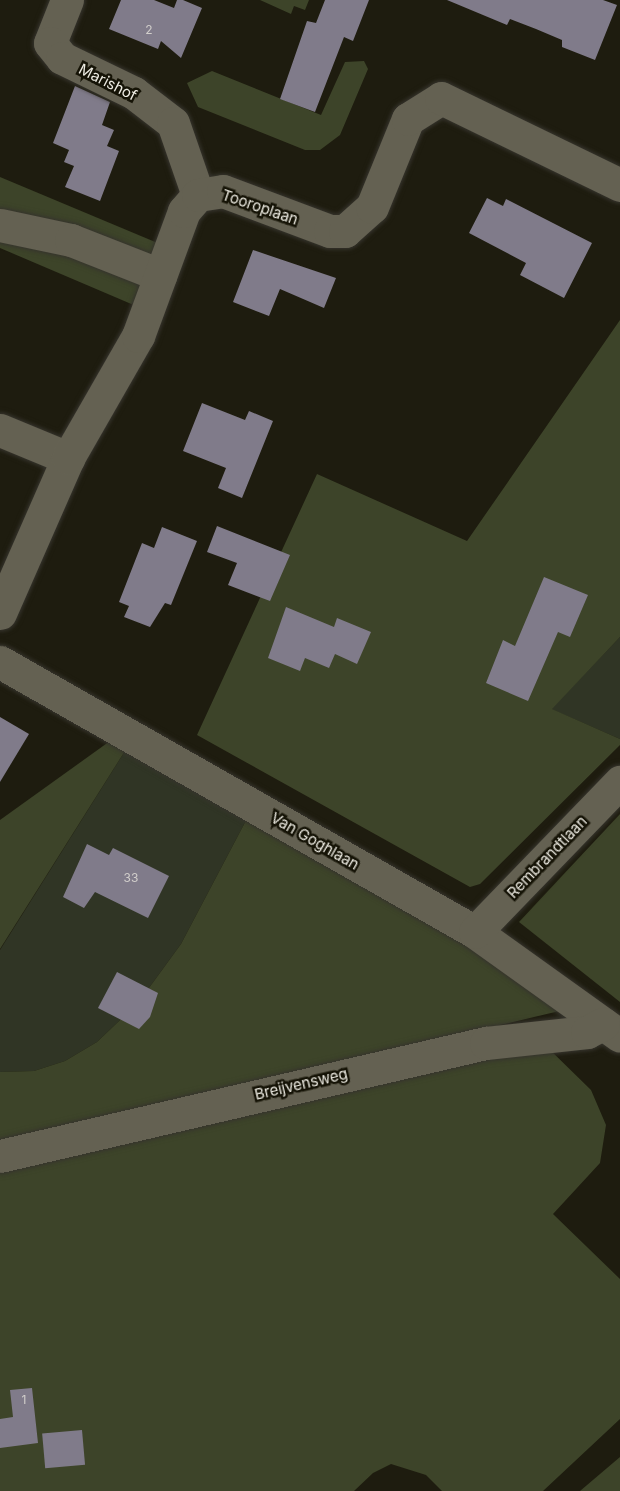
<!DOCTYPE html>
<html>
<head>
<meta charset="utf-8">
<style>
  body { margin:0 }
  #map { position:relative; width:620px; height:1491px; overflow:hidden; background:#1e1c0f; font-family:Inter,sans-serif }
  div>[style] { position:absolute }
  .green>* { inset:0; background:#303525 }
  .forest>* { inset:0; background:#3d4429 }
  .building>* { inset:0; background:#807b8a; transform-origin:0 0 }
  .roads { filter:drop-shadow(0 0 2px #36342d) drop-shadow(0 0 2px #36342d) }
  .minor>* { height:33px; margin:-16.5px; padding:0 16.5px; transform-origin:16.5px; border-radius:16.5px; background:#646152 }
  span { translate:-50% -50%; white-space:nowrap; text-align:center; line-height:1.15; -webkit-text-stroke:5px #151306; paint-order:stroke }
  .number-label { font-size:12px; color:#d1cecb }
  .number-label span { -webkit-text-stroke-width:0 }
  .street-label { font-size:15px; color:#eceae1 }
</style>
</head>
<body>
<div id="map">
  <div class="green">
    <i style="clip-path:polygon(620px 637px,620px 739px,551px 709px)"></i>
    <i style="clip-path:polygon(130px 743px,251px 811px,181px 944px,138px 1003px,97px 1042px,65px 1061px,34px 1071px,0 1072px,0 950px)"></i>
  </div>
  <div class="forest">
    <i style="clip-path:polygon(260px 0,309px 0,305px 10px,294px 6px,291px 14px)"></i>
    <i style="clip-path:polygon(364px 61px,368px 69px,340px 135px,320px 150px,305px 150px,198px 107px,187px 83px,212px 71px,321px 115px,345px 62px)"></i>
    <i style="clip-path:polygon(0 177px,160px 244px,136px 306px,0 248px)"></i>
    <i style="clip-path:polygon(620px 320px,620px 637px,552px 709px,620px 739px,620px 745px,480px 884px,470px 887px,197px 735px,317px 474px,467px 541px)"></i>
    <i style="clip-path:polygon(117px 736px,130px 743px,0 949px,0 820px)"></i>
    <i style="clip-path:polygon(251px 811px,568px 1009px,0 1143px,0 1072px,34px 1071px,65px 1061px,97px 1042px,138px 1003px,181px 944px)"></i>
    <i style="clip-path:polygon(620px 814px,620px 1002px,519px 922px)"></i>
    <i style="clip-path:polygon(544px 1044px,591px 1090px,606px 1125px,600px 1163px,553px 1214px,620px 1279px,620px 1419px,543px 1491px,442px 1491px,426px 1475px,391px 1464px,373px 1473px,354px 1491px,0 1491px,0 1171px)"></i>
    <i style="clip-path:polygon(620px 1457px,620px 1491px,580px 1491px)"></i>
  </div>
  <div class="building">
    <i style="clip-path:polygon(121px 0,154px 0,174px 8px,177px 0,183px 0,202px 8px,181px 58px,161px 41px,158px 49px,109px 29px)"></i>
    <i style="clip-path:polygon(325px 0,369px 0,353px 41px,344px 37px,315px 112px,280px 99px,307px 21px,316px 23px)"></i>
    <i style="clip-path:polygon(447px 0,603px 0,617px 5px,595px 60px,562px 47px,562px 40px,536px 29px,510px 19px,507px 25px)"></i>
    <i style="clip-path:polygon(75px 86px,110px 102px,102px 125px,114px 130px,107px 146px,119px 151px,100px 201px,65px 187px,74px 166px,64px 162px,69px 150px,53px 143px)"></i>
    <i style="clip-path:polygon(487px 198px,503px 206px,506px 199px,592px 243px,564px 298px,520px 275px,526px 263px,469px 233px)"></i>
    <i style="clip-path:polygon(253px 250px,336px 278px,324px 308px,280px 289px,269px 316px,233px 302px)"></i>
    <i style="clip-path:polygon(202px 403px,245px 420px,249px 411px,273px 421px,242px 498px,218px 488px,226px 468px,183px 451px)"></i>
    <i style="clip-path:polygon(217px 526px,290px 555px,270px 601px,228px 585px,237px 563px,207px 552px)"></i>
    <i style="clip-path:polygon(162px 527px,197px 541px,171px 605px,165px 603px,150px 627px,124px 617px,129px 606px,119px 602px,142px 543px,154px 548px)"></i>
    <i style="clip-path:polygon(544px 577px,588px 595px,570px 637px,558px 632px,528px 701px,486px 683px,503px 640px,515px 646px)"></i>
    <i style="clip-path:polygon(286px 607px,334px 627px,337px 618px,371px 632px,357px 664px,335px 654px,329px 668px,305px 658px,300px 671px,268px 658px)"></i>
    <i style="clip-path:polygon(0 717px,29px 734px,0 782px)"></i>
    <i style="clip-path:polygon(87px 844px,109px 855px,113px 848px,169px 876px,148px 918px,95px 892px,84px 908px,63px 897px)"></i>
    <i style="clip-path:polygon(117px 972px,158px 993px,150px 1017px,139px 1029px,98px 1008px)"></i>
    <i style="clip-path:polygon(32px 1388px,38px 1443px,0 1448px,0 1419px,13px 1417px,10px 1390px)"></i>
    <i style="left:82px;top:1430px;width:35px;height:40px;rotate:85deg"></i>
  </div>
  <div class="roads">
    <div class="minor">
      <i style="left:67px;top:0;width:46px;rotate:111.6deg"></i>
      <i style="left:50px;top:43px;width:19px;rotate:51deg"></i>
      <i style="left:62px;top:58px;width:80px;rotate:25.9deg"></i>
      <i style="left:134px;top:93px;width:49px;rotate:37.6deg"></i>
      <i style="left:173px;top:123px;width:76px;rotate:70.9deg"></i>
      <i style="left:0;top:225px;width:73px;rotate:11.9deg"></i>
      <i style="left:71px;top:240px;width:96px;rotate:21.5deg"></i>
      <i style="left:0;top:430px;width:74px;rotate:22.4deg"></i>
      <i style="left:0;top:613px;width:169px;rotate:-66.3deg"></i>
      <i style="left:68px;top:458px;width:141px;rotate:-60.2deg"></i>
      <i style="left:138px;top:336px;width:133px;rotate:-69.8deg"></i>
      <i style="left:184px;top:211px;width:21px;rotate:-49deg"></i>
      <i style="left:198px;top:195px;width:25px;rotate:-9deg"></i>
      <i style="left:223px;top:191px;width:114px;rotate:20.5deg"></i>
      <i style="left:330px;top:231px;width:15px"></i>
      <i style="left:345px;top:231px;width:36px;rotate:-42deg"></i>
      <i style="left:372px;top:207px;width:95px;rotate:-67.8deg"></i>
      <i style="left:408px;top:119px;width:39px;rotate:-32deg"></i>
      <i style="left:441px;top:98px;width:199px;rotate:25.9deg"></i>
      <i style="left:0;top:662px;width:546px;rotate:29.61deg"></i>
      <i style="left:475px;top:932px;width:178px;rotate:35.6deg"></i>
      <i style="left:475px;top:932px;width:209px;rotate:-46deg"></i>
      <i style="left:0;top:1156px;width:499px;rotate:-13.1deg"></i>
      <i style="left:486px;top:1043px;width:102px;rotate:-6.2deg"></i>
      <i style="left:587px;top:1032px;width:18px;rotate:-27deg"></i>
    </div>
  </div>
  <div class="number-label">
    <span style="left:149px;top:30px">2</span>
    <span style="left:131px;top:878px">33</span>
    <span style="left:24px;top:1400px">1</span>
  </div>
  <div class="street-label">
    <span style="left:108px;top:82px;rotate:27deg">Marishof</span>
    <span style="left:260px;top:207px;rotate:19deg">Tooroplaan</span>
    <span style="left:315px;top:841px;rotate:30deg">Van Goghlaan</span>
    <span style="left:547px;top:857px;rotate:-46deg">Rembrandtlaan</span>
    <span style="left:301px;top:1084px;rotate:-13deg">Breijvensweg</span>
  </div>
</div>
</body>
</html>
